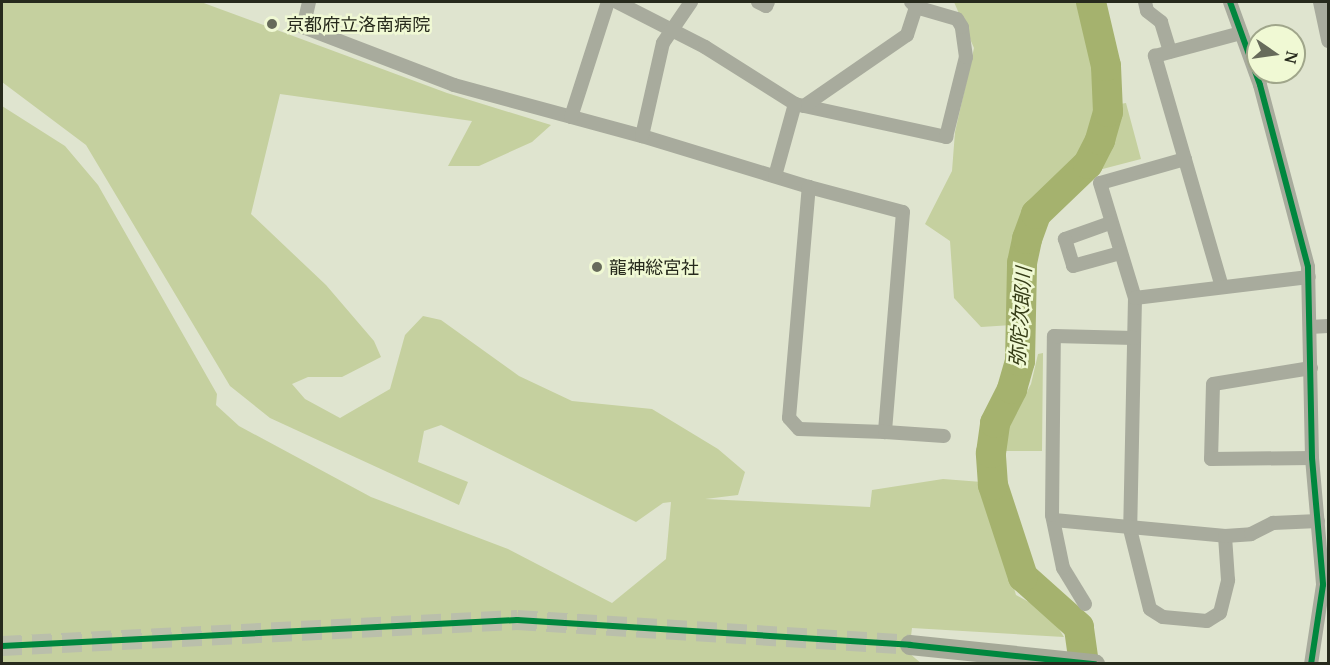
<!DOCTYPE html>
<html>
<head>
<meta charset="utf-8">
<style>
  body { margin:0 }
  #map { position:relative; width:1330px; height:665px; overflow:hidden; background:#dfe4cf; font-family:"PT Serif","Noto Sans JP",serif }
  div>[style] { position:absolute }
  .green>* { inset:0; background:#c5d09f }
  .river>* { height:30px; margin:-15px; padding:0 15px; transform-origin:15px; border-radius:15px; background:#a5b26e }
  .secondary-tunnel>* { height:20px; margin-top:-10px; transform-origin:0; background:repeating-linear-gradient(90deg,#babfab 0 20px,transparent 0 30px) }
  .street>* { height:14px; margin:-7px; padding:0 7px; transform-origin:7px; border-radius:7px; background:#a8ab9d }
  .secondary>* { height:20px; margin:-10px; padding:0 10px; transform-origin:10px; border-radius:10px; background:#a5a998 }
  .cycleway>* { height:6px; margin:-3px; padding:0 3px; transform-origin:3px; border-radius:3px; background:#00873e }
  .dots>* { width:16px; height:16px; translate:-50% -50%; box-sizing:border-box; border:3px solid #f0f9d4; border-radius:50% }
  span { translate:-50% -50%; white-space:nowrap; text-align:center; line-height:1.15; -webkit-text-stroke:5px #f0f9d4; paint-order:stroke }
  .poi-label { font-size:18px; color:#272a1d }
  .left { translate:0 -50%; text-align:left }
  .water-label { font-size:20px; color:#353c16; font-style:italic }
  .frame { position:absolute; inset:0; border:3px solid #272a1d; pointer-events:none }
  .north { position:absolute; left:1246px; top:24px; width:60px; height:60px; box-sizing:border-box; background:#f0f9d4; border:2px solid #a0a68b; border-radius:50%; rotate:103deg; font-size:16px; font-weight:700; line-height:24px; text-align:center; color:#272a1d }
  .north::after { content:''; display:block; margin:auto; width:21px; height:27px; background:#676b5b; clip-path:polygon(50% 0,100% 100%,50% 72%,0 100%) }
</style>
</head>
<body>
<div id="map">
  <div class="green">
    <i style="clip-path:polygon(2px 2px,201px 2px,447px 93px,551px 125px,532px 142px,479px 166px,448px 166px,472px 121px,280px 94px,251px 214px,326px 285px,374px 341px,381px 357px,342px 377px,308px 377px,292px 384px,305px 399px,340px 418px,390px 389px,405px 335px,423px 316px,441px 320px,519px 376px,572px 401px,652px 409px,718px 449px,745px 472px,738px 495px,705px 499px,870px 507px,872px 490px,943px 479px,982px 482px,1016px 595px,1049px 613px,1064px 637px,912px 628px,909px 653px,922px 664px,2px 663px,2px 106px,65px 146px,98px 185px,217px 394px,216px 405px,239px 426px,371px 497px,508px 549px,612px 603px,666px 559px,671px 502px,663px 503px,636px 522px,441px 425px,424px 431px,418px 462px,468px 482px,459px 505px,270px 418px,230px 386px,86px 145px,2px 82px)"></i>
    <i style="clip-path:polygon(954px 2px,1081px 2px,1098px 70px,1095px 126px,1073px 169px,1033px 204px,1018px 253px,1012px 325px,981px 327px,954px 298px,950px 241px,925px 224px,952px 171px,955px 132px,974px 48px)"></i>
    <i style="clip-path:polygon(1126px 103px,1141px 159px,1091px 172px,1113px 121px,1114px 105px)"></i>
    <i style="clip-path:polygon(1043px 353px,1042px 451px,1004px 451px,1009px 427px,1031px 384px,1038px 354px)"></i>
  </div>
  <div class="river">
    <i style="left:1084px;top:664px;width:37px;rotate:-98deg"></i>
    <i style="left:1079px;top:627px;width:75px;rotate:-138.2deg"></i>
    <i style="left:1023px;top:577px;width:97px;rotate:-108.1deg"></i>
    <i style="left:993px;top:485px;width:32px;rotate:-94deg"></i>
    <i style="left:991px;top:453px;width:30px;rotate:-82deg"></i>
    <i style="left:995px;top:423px;width:38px;rotate:-63deg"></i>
    <i style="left:1012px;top:389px;width:29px;rotate:-74deg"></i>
    <i style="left:1020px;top:361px;width:98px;rotate:-88.8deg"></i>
    <i style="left:1022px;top:263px;width:25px;rotate:-78deg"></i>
    <i style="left:1027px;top:239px;width:27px;rotate:-70deg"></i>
    <i style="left:1036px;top:214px;width:72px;rotate:-43.9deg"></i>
    <i style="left:1088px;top:164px;width:27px;rotate:-63deg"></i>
    <i style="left:1100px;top:140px;width:29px;rotate:-74deg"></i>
    <i style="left:1108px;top:112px;width:46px;rotate:-92.5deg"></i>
    <i style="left:1106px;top:66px;width:66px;rotate:-103.2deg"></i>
  </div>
  <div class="secondary-tunnel">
    <i style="left:2px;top:646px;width:516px;rotate:-2.89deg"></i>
    <i style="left:517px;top:620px;width:394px;rotate:3.6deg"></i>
  </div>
  <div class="street">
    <i style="left:309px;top:2px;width:26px;rotate:103deg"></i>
    <i style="left:303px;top:27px;width:162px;rotate:21deg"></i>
    <i style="left:454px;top:85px;width:195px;rotate:15.2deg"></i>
    <i style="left:642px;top:136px;width:175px;rotate:17deg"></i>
    <i style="left:617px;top:2px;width:99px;rotate:27.1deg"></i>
    <i style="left:705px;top:47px;width:107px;rotate:32.3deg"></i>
    <i style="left:795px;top:104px;width:155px;rotate:12.3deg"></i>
    <i style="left:946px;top:137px;width:82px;rotate:-76deg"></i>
    <i style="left:966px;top:57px;width:30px;rotate:-98deg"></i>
    <i style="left:962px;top:27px;width:9px;rotate:-122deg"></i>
    <i style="left:957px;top:19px;width:43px;rotate:-163.7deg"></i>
    <i style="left:916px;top:7px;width:7px;rotate:-135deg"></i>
    <i style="left:758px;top:2px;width:9px;rotate:27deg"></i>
    <i style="left:766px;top:6px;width:4px;rotate:-63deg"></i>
    <i style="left:1145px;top:2px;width:9px;rotate:77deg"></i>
    <i style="left:1147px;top:11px;width:18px;rotate:38deg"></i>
    <i style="left:1161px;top:22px;width:31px;rotate:73deg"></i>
    <i style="left:1230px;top:2px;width:88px;rotate:70.1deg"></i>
    <i style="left:1260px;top:85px;width:188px;rotate:75.2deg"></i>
    <i style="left:1308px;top:267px;width:191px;rotate:88.8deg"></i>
    <i style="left:1312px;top:458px;width:127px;rotate:85deg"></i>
    <i style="left:1323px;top:585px;width:80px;rotate:98.6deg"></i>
    <i style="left:1320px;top:2px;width:40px;rotate:78deg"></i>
    <i style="left:804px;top:106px;width:125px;rotate:-34.6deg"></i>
    <i style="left:907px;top:35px;width:29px;rotate:-72deg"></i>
    <i style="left:571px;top:117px;width:121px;rotate:-72.2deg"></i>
    <i style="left:642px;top:136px;width:95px;rotate:-77.3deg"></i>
    <i style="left:663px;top:43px;width:50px;rotate:-55.7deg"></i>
    <i style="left:1185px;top:159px;width:88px;rotate:164.2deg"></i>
    <i style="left:1100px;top:183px;width:120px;rotate:73.1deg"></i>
    <i style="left:1135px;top:298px;width:231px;rotate:91.2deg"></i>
    <i style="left:1130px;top:529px;width:82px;rotate:76deg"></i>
    <i style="left:1150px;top:609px;width:15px;rotate:32deg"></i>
    <i style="left:1163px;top:617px;width:44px;rotate:5.2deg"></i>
    <i style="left:1207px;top:621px;width:15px;rotate:-32deg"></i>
    <i style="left:1220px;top:613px;width:34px;rotate:-76deg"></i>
    <i style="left:1228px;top:580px;width:44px;rotate:-93.9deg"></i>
    <i style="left:775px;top:176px;width:75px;rotate:-74.5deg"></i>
    <i style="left:809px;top:187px;width:97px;rotate:14.9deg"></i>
    <i style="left:903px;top:212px;width:221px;rotate:94.7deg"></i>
    <i style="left:885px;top:432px;width:86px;rotate:-178deg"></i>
    <i style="left:799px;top:429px;width:15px;rotate:-132deg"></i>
    <i style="left:789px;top:418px;width:232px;rotate:-85.1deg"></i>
    <i style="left:1110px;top:223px;width:48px;rotate:160.4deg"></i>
    <i style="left:1065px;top:239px;width:28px;rotate:73deg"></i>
    <i style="left:1073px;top:266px;width:49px;rotate:-15.5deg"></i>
    <i style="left:1222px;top:287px;width:241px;rotate:-106.2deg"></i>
    <i style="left:1155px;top:56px;width:89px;rotate:-15deg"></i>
    <i style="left:1135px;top:298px;width:175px;rotate:-6.9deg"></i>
    <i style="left:1310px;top:327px;width:18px;rotate:-3deg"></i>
    <i style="left:1311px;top:368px;width:99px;rotate:170.7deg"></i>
    <i style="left:1213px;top:384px;width:75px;rotate:91.5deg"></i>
    <i style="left:1211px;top:459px;width:101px;rotate:-0.6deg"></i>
    <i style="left:885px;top:432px;width:59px;rotate:3.9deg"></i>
    <i style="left:1054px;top:520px;width:172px;rotate:5.3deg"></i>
    <i style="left:1225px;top:536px;width:26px;rotate:-4deg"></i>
    <i style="left:1251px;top:534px;width:25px;rotate:-27deg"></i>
    <i style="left:1273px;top:523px;width:45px;rotate:-2.5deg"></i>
    <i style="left:1085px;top:604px;width:42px;rotate:-121.4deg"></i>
    <i style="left:1063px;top:568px;width:54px;rotate:-101.7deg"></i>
    <i style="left:1052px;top:515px;width:179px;rotate:-89.4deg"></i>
    <i style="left:1054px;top:336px;width:80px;rotate:1.4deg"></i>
  </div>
  <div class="secondary">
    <i style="left:910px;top:645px;width:186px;rotate:5.9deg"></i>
  </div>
  <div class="cycleway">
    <i style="left:1230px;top:2px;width:88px;rotate:70.1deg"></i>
    <i style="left:1260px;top:85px;width:188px;rotate:75.2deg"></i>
    <i style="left:1308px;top:267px;width:191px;rotate:88.8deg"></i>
    <i style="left:1312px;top:458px;width:127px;rotate:85deg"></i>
    <i style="left:1323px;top:585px;width:80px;rotate:98.6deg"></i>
    <i style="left:2px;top:646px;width:516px;rotate:-2.89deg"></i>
    <i style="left:517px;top:620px;width:394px;rotate:3.6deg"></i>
    <i style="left:910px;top:645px;width:186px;rotate:5.9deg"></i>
  </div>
  <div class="dots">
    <i style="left:272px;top:24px;background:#676b5b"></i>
    <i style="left:597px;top:267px;background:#676b5b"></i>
  </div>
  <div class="poi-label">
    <span class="left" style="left:286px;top:24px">京都府立洛南病院</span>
    <span class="left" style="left:609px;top:267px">龍神総宮社</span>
  </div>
  <div class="water-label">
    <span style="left:1020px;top:317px;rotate:-86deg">弥陀次郎川</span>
  </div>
  <div class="frame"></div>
  <div class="north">N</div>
</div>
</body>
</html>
